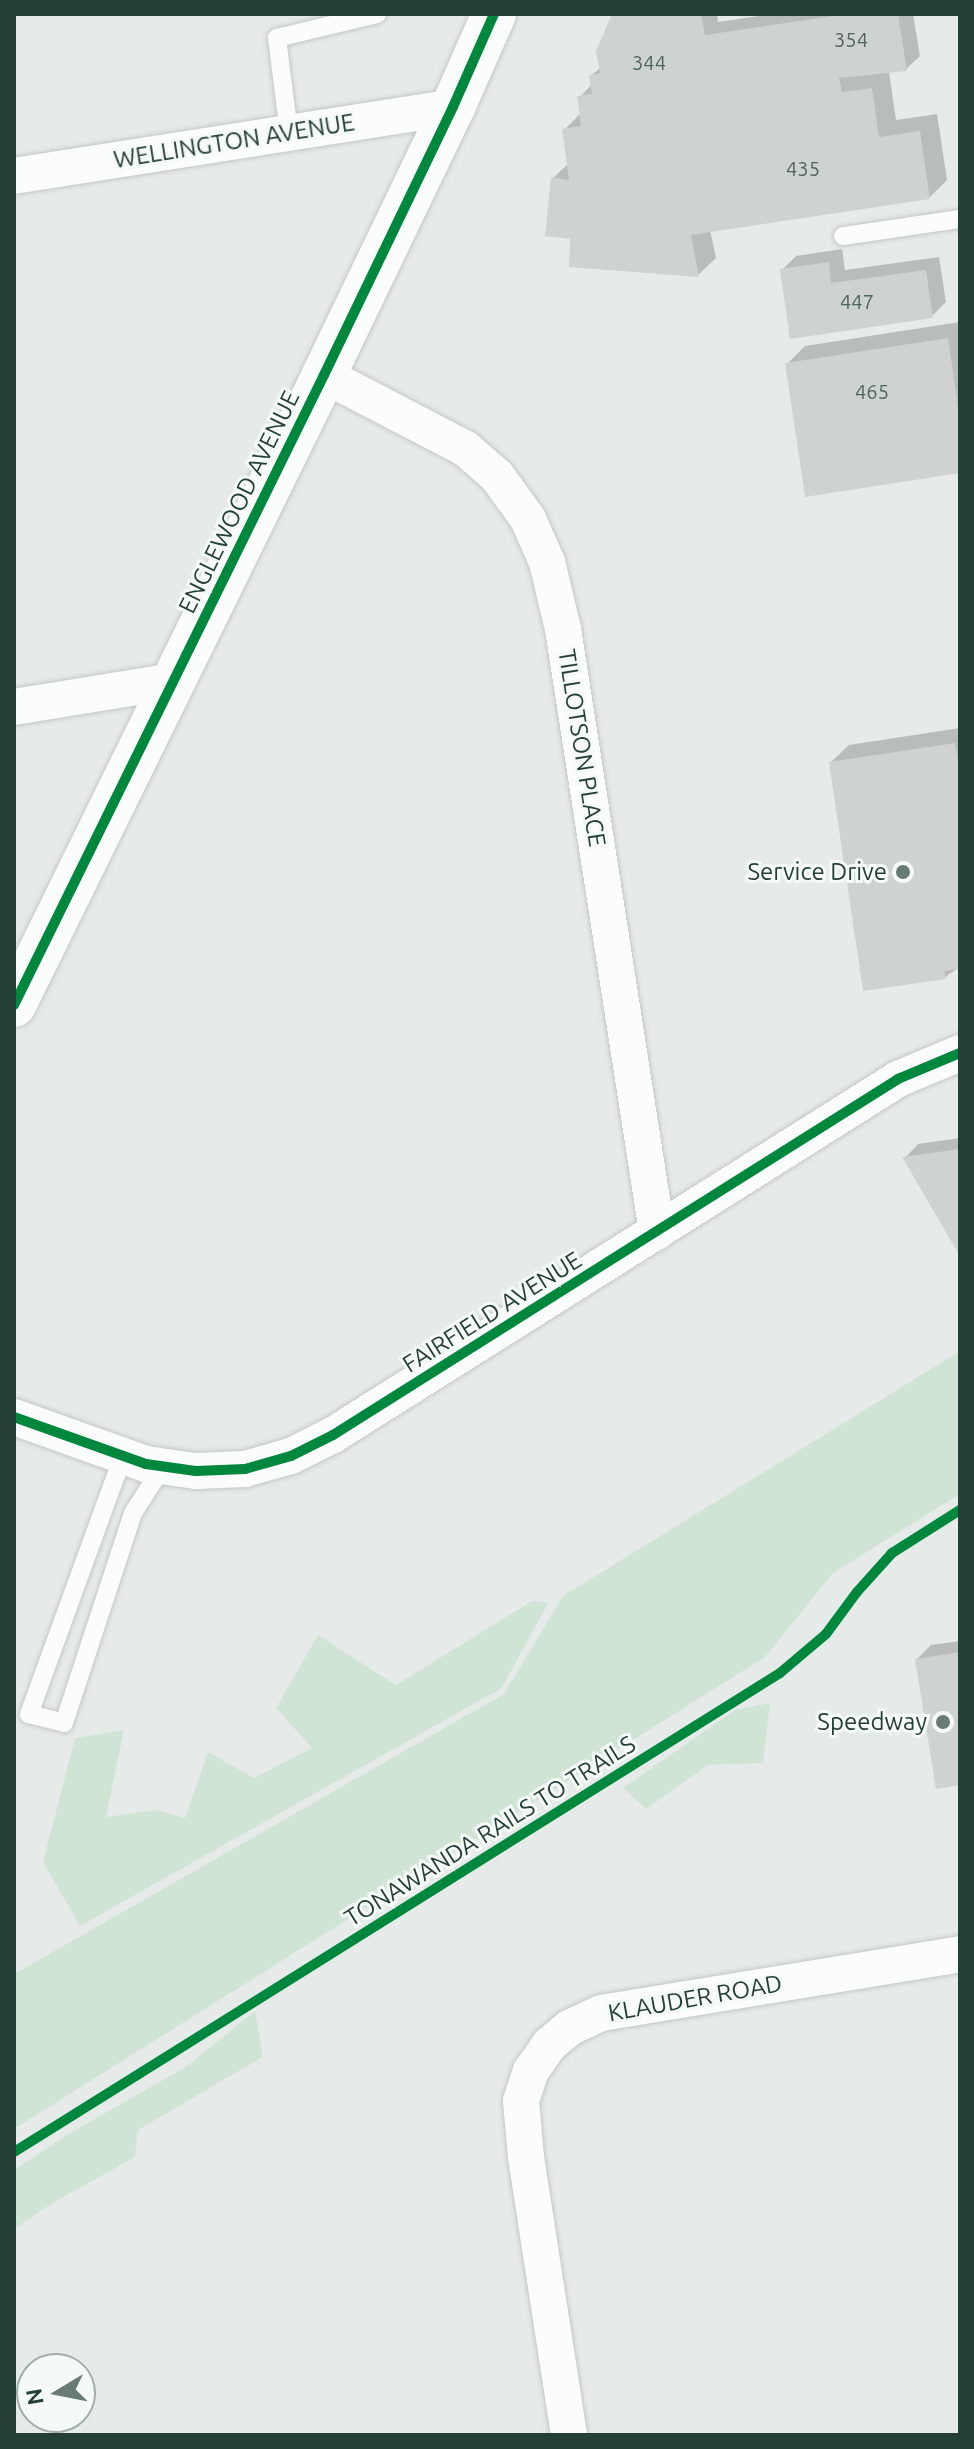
<!DOCTYPE html>
<html>
<head>
<meta charset="utf-8">
<style>
  body { margin:0 }
  #map { position:relative; width:974px; height:2449px; overflow:hidden; background:#e6ebe9; font-family:Ubuntu,sans-serif }
  div>[style] { position:absolute }
  .green>* { inset:0; background:#d0e4d6 }
  .shadow>* { inset:0; background:#0003 }
  .building>* { inset:0; background:#ced2d0 }
  .roads { filter:drop-shadow(0 0 2px #c3c8c6) drop-shadow(0 0 2px #c3c8c6) }
  .lane>* { height:18px; margin:-9px; padding:0 9px; transform-origin:9px; border-radius:9px; background:#fbfcfc }
  .street>* { height:36px; margin:-18px; padding:0 18px; transform-origin:18px; border-radius:18px; background:#fbfcfc }
  .secondary>* { height:44px; margin:-22px; padding:0 22px; transform-origin:22px; border-radius:22px; background:#fbfcfc }
  .cycleway>* { height:10px; margin:-5px; padding:0 5px; transform-origin:5px; border-radius:5px; background:#00873e }
  .dots>* { width:22px; height:22px; translate:-50% -50%; box-sizing:border-box; border:4px solid #f5faf7; border-radius:50% }
  span { translate:-50% -50%; white-space:nowrap; text-align:center; line-height:1.15; -webkit-text-stroke:6px #f5faf7; paint-order:stroke }
  .number-label { font-size:20px; color:#4f645e }
  .number-label span { -webkit-text-stroke-width:0 }
  .street-label { font-size:24px; color:#243f37 }
  .poi-label { font-size:24px; color:#243f37 }
  .right { translate:-100% -50%; text-align:right }
  .frame { position:absolute; inset:0; border:16px solid #243f37; pointer-events:none }
  .north { position:absolute; left:16px; top:2353px; width:80px; height:80px; box-sizing:border-box; background:#f5faf7; border:2px solid #a1afaa; border-radius:50%; rotate:260deg; font-size:22px; font-weight:700; line-height:32px; text-align:center; color:#243f37 }
  .north::after { content:''; display:block; margin:auto; width:28px; height:36px; background:#687b75; clip-path:polygon(50% 0,100% 100%,50% 72%,0 100%) }
</style>
</head>
<body>
<div id="map">
  <div class="green">
    <i style="clip-path:polygon(960px 1351px,960px 1494px,833px 1573px,765px 1657px,14px 2129px,14px 1974px,504px 1694px,563px 1596px)"></i>
    <i style="clip-path:polygon(532px 1601px,548px 1603px,502px 1688px,80px 1926px,43px 1862px,75px 1738px,124px 1730px,106px 1817px,157px 1810px,185px 1818px,208px 1752px,254px 1778px,312px 1748px,276px 1708px,318px 1635px,396px 1685px)"></i>
    <i style="clip-path:polygon(770px 1703px,763px 1763px,708px 1765px,646px 1809px,623px 1788px,735px 1710px)"></i>
    <i style="clip-path:polygon(255px 2011px,263px 2057px,138px 2130px,135px 2157px,51px 2204px,14px 2229px,14px 2170px,67px 2135px,187px 2066px)"></i>
  </div>
  <div class="shadow">
    <i style="clip-path:polygon(614px 14px,717px 14px,718px 22px,773px 14px,913px 14px,920px 56px,906px 69px,889px 72px,896px 120px,937px 114px,947px 180px,930px 197px,710px 230px,716px 258px,698px 275px,573px 237px,553px 178px,569px 163px,564px 130px,582px 112px,580px 97px,592px 84px,591px 76px,601px 67px)"></i>
    <i style="clip-path:polygon(842px 249px,845px 270px,939px 257px,946px 302px,932px 316px,782px 270px,796px 256px)"></i>
    <i style="clip-path:polygon(960px 322px,960px 471px,787px 364px,805px 346px)"></i>
    <i style="clip-path:polygon(960px 728px,960px 967px,945px 977px,831px 762px,849px 745px)"></i>
    <i style="clip-path:polygon(960px 1138px,960px 1253px,905px 1158px,918px 1144px)"></i>
    <i style="clip-path:polygon(960px 1641px,960px 1783px,917px 1659px,931px 1645px)"></i>
  </div>
  <div class="building">
    <i style="clip-path:polygon(612px 14px,701px 14px,705px 35px,846px 14px,898px 14px,907px 71px,839px 78px,842px 92px,872px 88px,879px 137px,920px 131px,930px 199px,691px 235px,699px 277px,569px 267px,570px 239px,545px 236px,551px 177px,569px 180px,562px 129px,581px 126px,577px 96px,592px 94px,589px 76px,600px 73px,596px 51px)"></i>
    <i style="clip-path:polygon(829px 262px,831px 283px,926px 270px,933px 318px,790px 339px,780px 269px)"></i>
    <i style="clip-path:polygon(948px 338px,960px 420px,960px 473px,805px 497px,785px 363px)"></i>
    <i style="clip-path:polygon(955px 743px,960px 775px,960px 969px,944px 971px,946px 979px,863px 991px,829px 762px)"></i>
    <i style="clip-path:polygon(960px 1149px,960px 1256px,902px 1157px)"></i>
    <i style="clip-path:polygon(960px 1652px,960px 1785px,936px 1789px,915px 1659px)"></i>
  </div>
  <div class="roads">
    <div class="lane">
      <i style="left:289px;top:133px;width:96px;rotate:-97.2deg"></i>
      <i style="left:277px;top:38px;width:103px;rotate:-13.5deg"></i>
      <i style="left:843px;top:236px;width:118px;rotate:-8.3deg"></i>
      <i style="left:123px;top:1456px;width:275px;rotate:110deg"></i>
      <i style="left:29px;top:1714px;width:36px;rotate:14deg"></i>
      <i style="left:64px;top:1723px;width:221px;rotate:-71.8deg"></i>
      <i style="left:133px;top:1513px;width:56px;rotate:-57.4deg"></i>
    </div>
    <div class="street">
      <i style="left:14px;top:176px;width:444px;rotate:-8.9deg"></i>
      <i style="left:324px;top:375px;width:160px;rotate:27.5deg"></i>
      <i style="left:466px;top:449px;width:41px;rotate:41.1deg"></i>
      <i style="left:497px;top:476px;width:53px;rotate:54.2deg"></i>
      <i style="left:528px;top:519px;width:47px;rotate:66.2deg"></i>
      <i style="left:547px;top:562px;width:69px;rotate:76.6deg"></i>
      <i style="left:563px;top:629px;width:610px;rotate:81.14deg"></i>
      <i style="left:14px;top:707px;width:160px;rotate:-9.3deg"></i>
      <i style="left:14px;top:1417px;width:140px;rotate:19.6deg"></i>
      <i style="left:146px;top:1464px;width:50px;rotate:8deg"></i>
      <i style="left:196px;top:1471px;width:49px;rotate:-2.3deg"></i>
      <i style="left:245px;top:1469px;width:48px;rotate:-15.8deg"></i>
      <i style="left:291px;top:1456px;width:47px;rotate:-26.6deg"></i>
      <i style="left:333px;top:1435px;width:668px;rotate:-32.21deg"></i>
      <i style="left:898px;top:1079px;width:67px;rotate:-22.8deg"></i>
      <i style="left:569px;top:2435px;width:281px;rotate:-98.8deg"></i>
      <i style="left:526px;top:2157px;width:56px;rotate:-95.1deg"></i>
      <i style="left:521px;top:2101px;width:32px;rotate:-72deg"></i>
      <i style="left:531px;top:2071px;width:32px;rotate:-55deg"></i>
      <i style="left:549px;top:2045px;width:26px;rotate:-40deg"></i>
      <i style="left:569px;top:2028px;width:35px;rotate:-25deg"></i>
      <i style="left:601px;top:2013px;width:364px;rotate:-9.3deg"></i>
    </div>
    <div class="secondary">
      <i style="left:14px;top:1005px;width:702px;rotate:-63.8deg"></i>
      <i style="left:324px;top:375px;width:297px;rotate:-64.3deg"></i>
      <i style="left:453px;top:107px;width:102px;rotate:-66.2deg"></i>
    </div>
  </div>
  <div class="cycleway">
    <i style="left:14px;top:1005px;width:702px;rotate:-63.8deg"></i>
    <i style="left:324px;top:375px;width:297px;rotate:-64.3deg"></i>
    <i style="left:453px;top:107px;width:102px;rotate:-66.2deg"></i>
    <i style="left:14px;top:1417px;width:140px;rotate:19.6deg"></i>
    <i style="left:146px;top:1464px;width:50px;rotate:8deg"></i>
    <i style="left:196px;top:1471px;width:49px;rotate:-2.3deg"></i>
    <i style="left:245px;top:1469px;width:48px;rotate:-15.8deg"></i>
    <i style="left:291px;top:1456px;width:47px;rotate:-26.6deg"></i>
    <i style="left:333px;top:1435px;width:668px;rotate:-32.21deg"></i>
    <i style="left:898px;top:1079px;width:67px;rotate:-22.8deg"></i>
    <i style="left:14px;top:2152px;width:903px;rotate:-32.02deg"></i>
    <i style="left:780px;top:1673px;width:60px;rotate:-40.3deg"></i>
    <i style="left:826px;top:1634px;width:52px;rotate:-53.6deg"></i>
    <i style="left:857px;top:1592px;width:52px;rotate:-48.1deg"></i>
    <i style="left:892px;top:1553px;width:80px;rotate:-32.3deg"></i>
  </div>
  <div class="dots">
    <i style="left:903px;top:872px;background:#687b75"></i>
    <i style="left:943px;top:1722px;background:#687b75"></i>
  </div>
  <div class="number-label">
    <span style="left:851px;top:39px">354</span>
    <span style="left:649px;top:62px">344</span>
    <span style="left:803px;top:168px">435</span>
    <span style="left:857px;top:301px">447</span>
    <span style="left:872px;top:391px">465</span>
  </div>
  <div class="street-label">
    <span style="left:234px;top:141px;rotate:-9deg">WELLINGTON AVENUE</span>
    <span style="left:239px;top:502px;rotate:-64deg">ENGLEWOOD AVENUE</span>
    <span style="left:582px;top:748px;rotate:81deg">TILLOTSON PLACE</span>
    <span style="left:492px;top:1312px;rotate:-32deg">FAIRFIELD AVENUE</span>
    <span style="left:490px;top:1831px;rotate:-32deg">TONAWANDA RAILS TO TRAILS</span>
    <span style="left:695px;top:1998px;rotate:-10deg">KLAUDER ROAD</span>
  </div>
  <div class="poi-label">
    <span class="right" style="left:887px;top:872px">Service Drive</span>
    <span class="right" style="left:927px;top:1722px">Speedway</span>
  </div>
  <div class="frame"></div>
  <div class="north">N</div>
</div>
</body>
</html>
